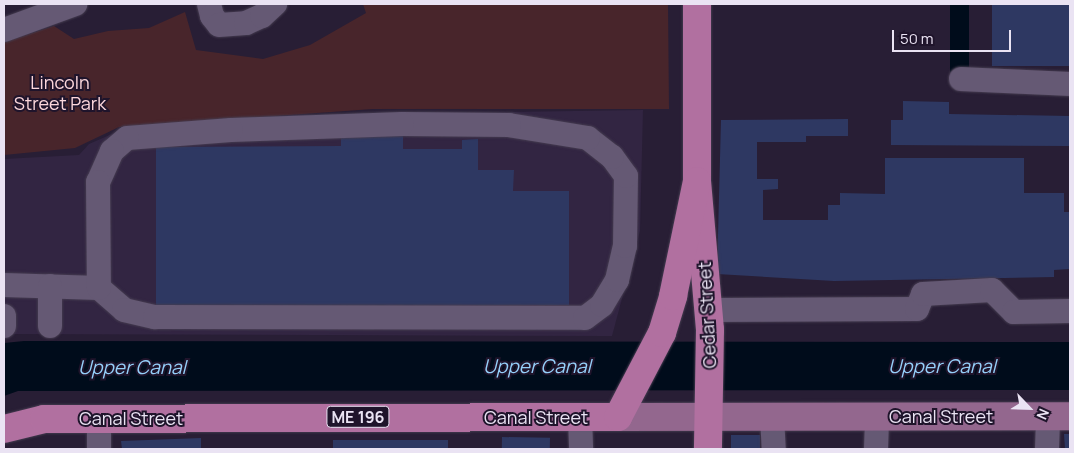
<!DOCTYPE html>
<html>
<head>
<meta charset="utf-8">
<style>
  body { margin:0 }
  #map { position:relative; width:1074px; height:453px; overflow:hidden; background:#281e35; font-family:Manrope,sans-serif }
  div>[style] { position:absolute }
  .built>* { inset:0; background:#322542 }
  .green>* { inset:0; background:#48252b }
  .water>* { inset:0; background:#000c1b; transform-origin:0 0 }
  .building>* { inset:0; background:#2e3862; transform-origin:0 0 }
  .roads { filter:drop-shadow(0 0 1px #453c50) drop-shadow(0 0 1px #453c50) }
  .minor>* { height:24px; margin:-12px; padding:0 12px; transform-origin:12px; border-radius:12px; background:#655974 }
  .major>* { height:28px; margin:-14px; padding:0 14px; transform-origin:14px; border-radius:14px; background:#93678e }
  .highway>* { height:28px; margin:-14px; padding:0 14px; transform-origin:14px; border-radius:14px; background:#b170a0 }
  span { translate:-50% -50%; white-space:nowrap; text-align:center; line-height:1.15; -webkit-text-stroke:4px #1f142b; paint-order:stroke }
  .shield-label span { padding:1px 4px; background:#1f142b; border:1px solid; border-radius:4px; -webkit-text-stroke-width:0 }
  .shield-label { font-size:16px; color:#eae3f3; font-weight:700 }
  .park-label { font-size:18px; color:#fbd6db }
  .street-label { font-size:18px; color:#eae3f3 }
  .water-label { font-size:19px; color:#95cff9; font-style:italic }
  .frame { position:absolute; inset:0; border:5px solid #eae3f3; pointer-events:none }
  .north { position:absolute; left:1004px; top:383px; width:50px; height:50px; -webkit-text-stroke:4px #1f142b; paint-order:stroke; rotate:114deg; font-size:14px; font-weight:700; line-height:20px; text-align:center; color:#eae3f3 }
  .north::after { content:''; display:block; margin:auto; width:18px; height:22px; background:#eae3f3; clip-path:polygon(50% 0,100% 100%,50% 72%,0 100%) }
  .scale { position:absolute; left:892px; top:30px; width:119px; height:22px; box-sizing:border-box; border:2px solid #eae3f3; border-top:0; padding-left:6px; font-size:15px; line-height:18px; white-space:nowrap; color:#eae3f3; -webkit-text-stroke:4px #1f142b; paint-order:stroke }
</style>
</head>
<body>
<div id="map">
  <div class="built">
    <i style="clip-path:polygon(643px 110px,640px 231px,612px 336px,4px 334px,4px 159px,79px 155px,89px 144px,121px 130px,293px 115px)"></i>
  </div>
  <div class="green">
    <i style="clip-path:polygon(363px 4px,668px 4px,669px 109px,373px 109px,119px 127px,75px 148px,4px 155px,4px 42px,54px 26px,74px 39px,108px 31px,149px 28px,185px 12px,196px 50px,263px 59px,310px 45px,366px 13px)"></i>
  </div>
  <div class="water">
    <i style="left:950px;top:4px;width:19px;height:71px"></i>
    <i style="clip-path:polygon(24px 341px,1070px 342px,1070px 390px,18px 391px,4px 396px,4px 343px)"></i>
  </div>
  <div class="building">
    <i style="left:992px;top:4px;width:78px;height:62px"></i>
    <i style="clip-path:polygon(903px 101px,949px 102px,949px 114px,1070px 116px,1070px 146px,891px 145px,891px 120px,903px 120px)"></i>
    <i style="clip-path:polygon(848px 119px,848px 136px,806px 136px,806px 142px,757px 142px,757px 179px,778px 179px,778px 189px,763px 190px,763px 220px,828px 220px,828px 205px,840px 205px,840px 193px,885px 194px,885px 158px,1024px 158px,1024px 193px,1064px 193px,1064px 212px,1070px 212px,1070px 269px,1054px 270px,1054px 277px,834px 281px,717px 274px,721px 120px)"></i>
    <i style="clip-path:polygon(341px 135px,403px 135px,403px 149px,462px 149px,462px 140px,478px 139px,478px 170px,514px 170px,513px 191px,569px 191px,569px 305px,156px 307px,156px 147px,341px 146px)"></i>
    <i style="clip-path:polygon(1064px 434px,1070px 434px,1070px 449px,1065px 449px)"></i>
    <i style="left:731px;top:435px;width:29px;height:14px"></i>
    <i style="left:502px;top:437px;width:48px;height:12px;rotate:1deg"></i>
    <i style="clip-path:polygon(201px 438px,201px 449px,122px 449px,121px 441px)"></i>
    <i style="left:448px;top:440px;width:9px;height:115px;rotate:90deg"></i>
  </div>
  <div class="roads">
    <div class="minor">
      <i style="left:209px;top:4px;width:12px;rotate:76deg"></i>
      <i style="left:212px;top:16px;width:11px;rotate:52deg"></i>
      <i style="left:219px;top:25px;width:27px;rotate:-4deg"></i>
      <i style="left:246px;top:23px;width:17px;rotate:-24deg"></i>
      <i style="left:262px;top:16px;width:18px;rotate:-43deg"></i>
      <i style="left:4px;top:30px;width:76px;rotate:-20.1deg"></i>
      <i style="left:961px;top:79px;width:109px;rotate:2.6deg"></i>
      <i style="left:4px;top:285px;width:95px;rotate:1.8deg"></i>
      <i style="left:99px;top:288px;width:33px;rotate:41deg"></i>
      <i style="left:124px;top:310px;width:32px;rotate:13deg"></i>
      <i style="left:155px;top:317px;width:430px;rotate:0.1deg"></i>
      <i style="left:585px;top:318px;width:21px;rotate:-37deg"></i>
      <i style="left:602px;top:305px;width:29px;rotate:-59deg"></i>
      <i style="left:617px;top:280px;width:35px;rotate:-77deg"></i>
      <i style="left:625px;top:246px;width:70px;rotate:-89.2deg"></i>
      <i style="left:626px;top:176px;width:24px;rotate:-126deg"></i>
      <i style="left:612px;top:157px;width:31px;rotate:-142deg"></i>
      <i style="left:588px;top:138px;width:80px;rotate:-170.7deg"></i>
      <i style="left:509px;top:125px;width:107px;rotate:-179.5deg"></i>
      <i style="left:402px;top:124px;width:171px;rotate:178deg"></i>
      <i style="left:231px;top:130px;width:104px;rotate:175.6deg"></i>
      <i style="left:127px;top:138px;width:20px;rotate:139deg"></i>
      <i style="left:112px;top:151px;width:34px;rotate:114deg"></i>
      <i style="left:98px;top:182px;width:106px;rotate:89.5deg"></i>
      <i style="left:50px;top:286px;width:40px;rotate:90deg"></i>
      <i style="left:710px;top:310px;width:207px;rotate:-0.3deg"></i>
      <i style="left:917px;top:309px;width:16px;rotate:-68deg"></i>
      <i style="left:923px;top:294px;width:69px;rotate:-3.3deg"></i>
      <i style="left:992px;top:290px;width:31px;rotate:45deg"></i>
      <i style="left:1014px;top:312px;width:56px;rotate:-1deg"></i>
      <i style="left:4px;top:316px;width:10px;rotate:90deg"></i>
      <i style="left:772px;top:416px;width:33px;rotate:87deg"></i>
      <i style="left:580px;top:417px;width:32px;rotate:88deg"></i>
      <i style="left:99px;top:418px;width:31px;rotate:90deg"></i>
      <i style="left:876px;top:449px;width:33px;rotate:-88deg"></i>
      <i style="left:1047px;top:449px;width:33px;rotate:-88deg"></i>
    </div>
    <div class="major">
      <i style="left:618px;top:417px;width:452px;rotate:-0.1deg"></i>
    </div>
    <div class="highway">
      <i style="left:697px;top:4px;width:177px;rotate:90deg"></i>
      <i style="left:697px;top:181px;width:150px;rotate:85deg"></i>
      <i style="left:710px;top:330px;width:119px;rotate:91deg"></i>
      <i style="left:4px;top:429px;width:41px;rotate:-14deg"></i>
      <i style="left:44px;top:419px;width:574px;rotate:-0.2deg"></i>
      <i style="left:618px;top:417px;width:95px;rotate:-62.4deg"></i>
      <i style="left:662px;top:333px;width:39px;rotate:-73deg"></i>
      <i style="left:673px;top:296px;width:117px;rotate:-78.2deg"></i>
    </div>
  </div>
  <div class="shield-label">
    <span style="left:358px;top:417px">ME 196</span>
  </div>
  <div class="park-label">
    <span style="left:60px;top:93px">Lincoln<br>Street Park</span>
  </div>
  <div class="street-label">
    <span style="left:707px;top:315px;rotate:-93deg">Cedar Street</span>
    <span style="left:941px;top:416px">Canal Street</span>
    <span style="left:536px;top:417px">Canal Street</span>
    <span style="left:131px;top:418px">Canal Street</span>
  </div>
  <div class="water-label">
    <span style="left:537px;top:367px">Upper Canal</span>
    <span style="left:942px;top:367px">Upper Canal</span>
    <span style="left:132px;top:368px">Upper Canal</span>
  </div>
  <div class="frame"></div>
  <div class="north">N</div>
  <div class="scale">50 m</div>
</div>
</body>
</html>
